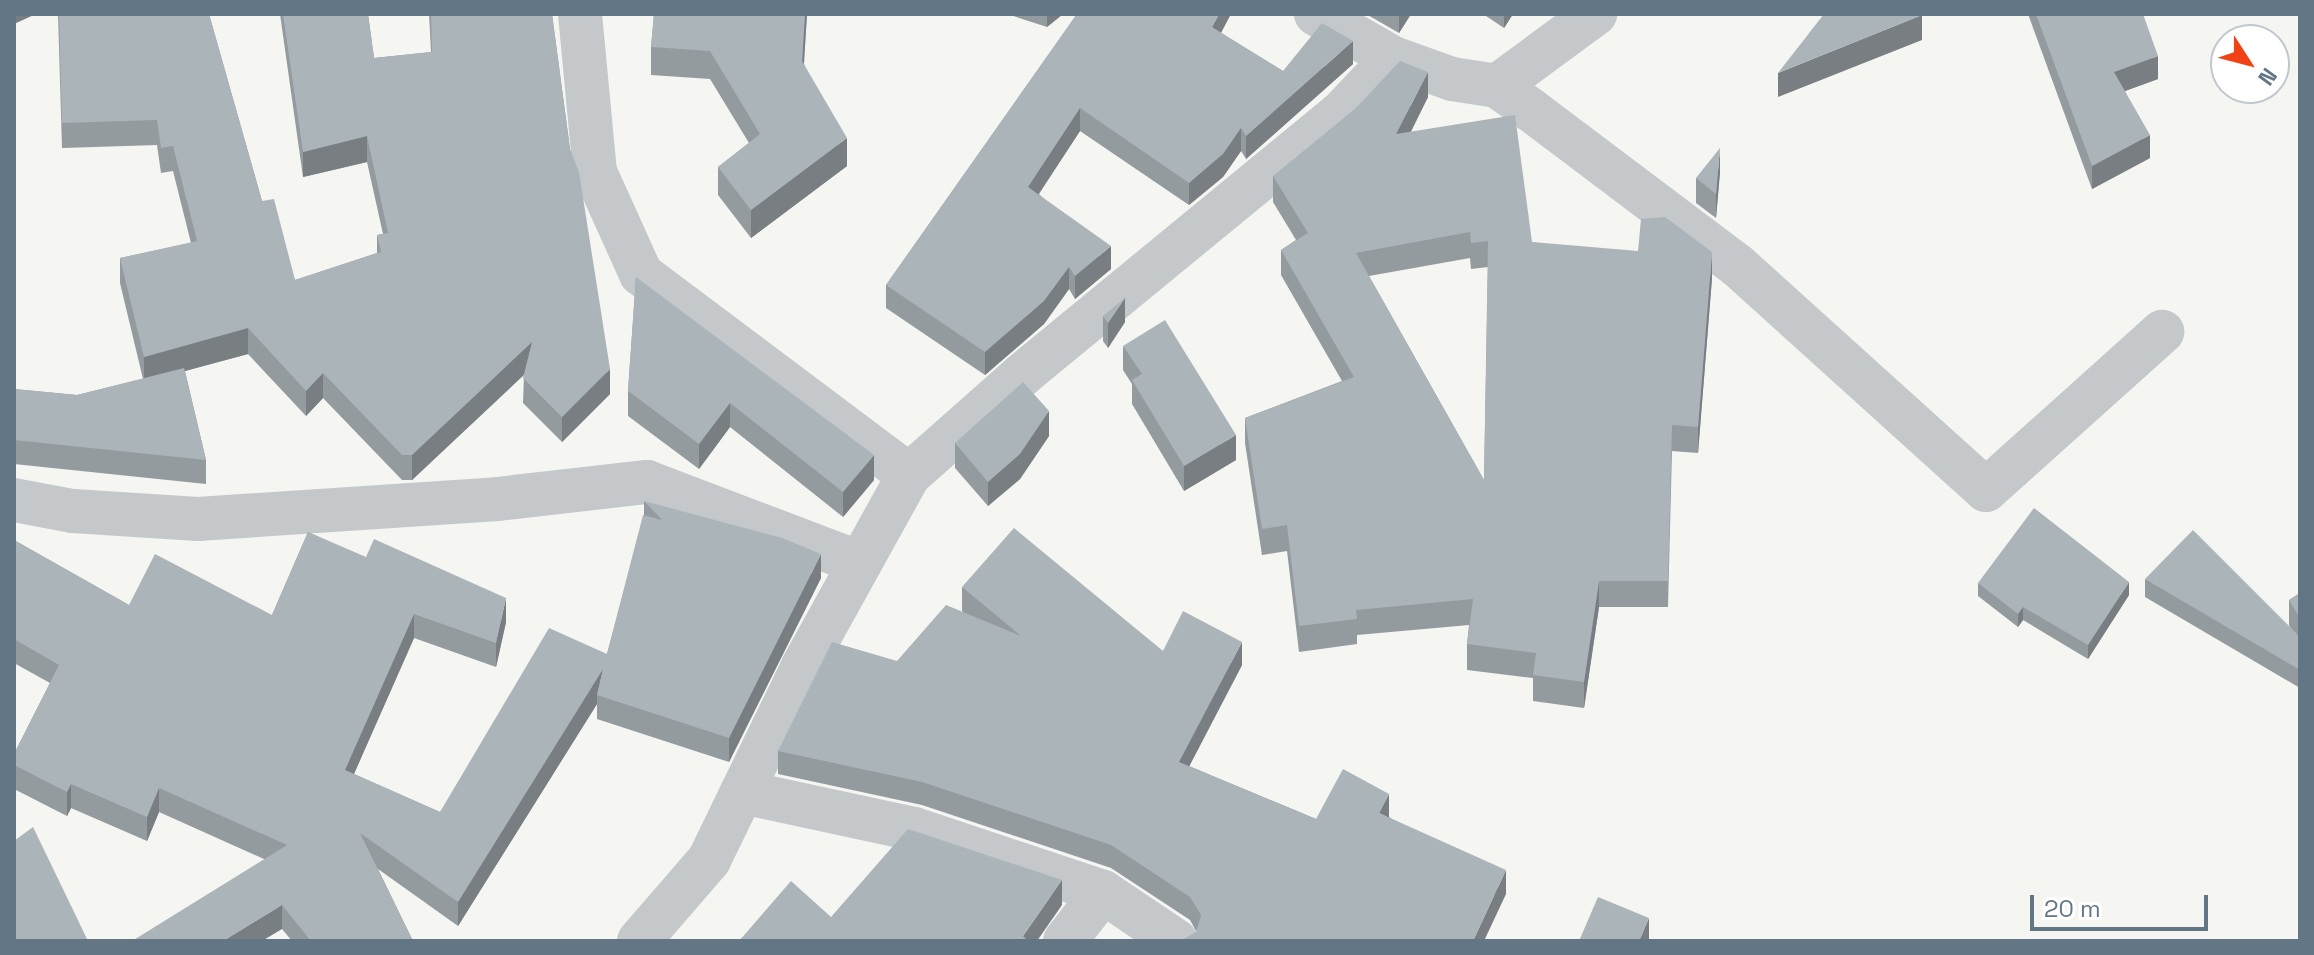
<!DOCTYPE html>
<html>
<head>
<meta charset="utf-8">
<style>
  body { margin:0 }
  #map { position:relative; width:2314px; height:955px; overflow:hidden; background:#f5f5f1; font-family:"Space Grotesk",sans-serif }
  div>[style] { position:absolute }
  .minor>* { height:44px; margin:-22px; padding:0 22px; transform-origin:22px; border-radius:22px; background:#c4c8cb }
  .wall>* { inset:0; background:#939b9f }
  .shaded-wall>* { inset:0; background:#787e82 }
  .building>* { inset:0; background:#abb4b9 }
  span { translate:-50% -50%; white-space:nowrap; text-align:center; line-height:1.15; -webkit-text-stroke:8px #fff; paint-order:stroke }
  .frame { position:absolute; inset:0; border:16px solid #627685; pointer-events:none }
  .north { position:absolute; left:2210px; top:24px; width:80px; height:80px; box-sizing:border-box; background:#fff; border:2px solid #c0c8ce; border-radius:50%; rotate:126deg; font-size:22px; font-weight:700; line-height:32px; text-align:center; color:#627685 }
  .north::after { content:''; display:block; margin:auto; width:28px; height:36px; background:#f14215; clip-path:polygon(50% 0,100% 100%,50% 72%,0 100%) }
  .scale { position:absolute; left:2030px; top:895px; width:178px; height:36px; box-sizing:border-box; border:4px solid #627685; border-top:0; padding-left:10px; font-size:24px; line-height:28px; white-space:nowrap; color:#627685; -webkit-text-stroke:6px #fff; paint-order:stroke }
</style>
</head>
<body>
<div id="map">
  <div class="minor">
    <i style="left:580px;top:14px;width:159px;rotate:84.6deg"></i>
    <i style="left:595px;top:172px;width:112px;rotate:65.7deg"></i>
    <i style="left:641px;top:274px;width:335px;rotate:36.9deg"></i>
    <i style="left:1316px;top:14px;width:89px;rotate:29.7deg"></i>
    <i style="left:1393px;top:58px;width:63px;rotate:19.6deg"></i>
    <i style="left:1452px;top:79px;width:46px;rotate:8.8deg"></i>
    <i style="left:1497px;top:86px;width:42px;rotate:35.2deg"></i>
    <i style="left:1531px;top:110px;width:259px;rotate:37deg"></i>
    <i style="left:1738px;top:266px;width:334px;rotate:42.1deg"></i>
    <i style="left:1986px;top:490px;width:237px;rotate:-41.9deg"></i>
    <i style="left:1497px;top:86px;width:122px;rotate:-36.3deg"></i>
    <i style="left:14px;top:500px;width:60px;rotate:10.6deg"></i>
    <i style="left:73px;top:511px;width:125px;rotate:3.7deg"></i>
    <i style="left:198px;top:519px;width:300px;rotate:-3.8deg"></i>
    <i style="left:497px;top:499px;width:151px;rotate:-6.5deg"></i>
    <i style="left:647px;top:482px;width:228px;rotate:20.8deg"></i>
    <i style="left:742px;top:792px;width:176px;rotate:12.1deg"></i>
    <i style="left:914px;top:829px;width:199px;rotate:18.4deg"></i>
    <i style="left:1103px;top:892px;width:88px;rotate:33.9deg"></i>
    <i style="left:639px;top:941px;width:107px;rotate:-49.2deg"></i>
    <i style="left:709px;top:860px;width:216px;rotate:-64.1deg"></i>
    <i style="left:803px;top:666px;width:218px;rotate:-61deg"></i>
    <i style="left:909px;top:475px;width:152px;rotate:-41.5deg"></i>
    <i style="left:1023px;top:374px;width:410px;rotate:-39.4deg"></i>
    <i style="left:1340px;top:114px;width:77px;rotate:-46.6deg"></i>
    <i style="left:1065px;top:941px;width:62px;rotate:-52.2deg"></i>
  </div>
  <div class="wall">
    <i style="clip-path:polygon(58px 14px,209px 14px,262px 201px,295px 280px,377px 253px,377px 235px,383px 234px,367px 162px,303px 177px,280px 14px,368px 14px,374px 58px,431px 52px,429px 14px,552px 14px,570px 149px,610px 394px,562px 442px,523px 403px,524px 375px,412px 480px,402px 480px,323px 398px,306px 416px,248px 354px,185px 371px,206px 460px,206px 484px,14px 464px,14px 389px,77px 395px,143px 379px,120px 283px,120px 258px,191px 243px,173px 171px,161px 173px,157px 145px,62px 148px)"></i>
    <i style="clip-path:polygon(654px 14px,807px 14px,804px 64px,847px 166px,751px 238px,718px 195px,718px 167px,749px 143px,710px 79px,651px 75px,651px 47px)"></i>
    <i style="clip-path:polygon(1007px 14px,1063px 14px,1047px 27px)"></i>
    <i style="clip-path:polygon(1077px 14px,1221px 33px,1283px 71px,1353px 64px,1246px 159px,1241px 151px,1223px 177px,1189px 205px,1080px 131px,1039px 194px,1111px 269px,1075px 299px,1069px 289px,1044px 324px,985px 375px,886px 308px,886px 285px)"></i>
    <i style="clip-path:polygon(1366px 14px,1411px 14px,1399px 33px)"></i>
    <i style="clip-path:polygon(1483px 14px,1513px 14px,1504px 28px)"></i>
    <i style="clip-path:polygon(2028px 14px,2143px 14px,2158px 79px,2125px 91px,2150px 158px,2092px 189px)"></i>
    <i style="clip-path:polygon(evenodd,1428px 97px,1411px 132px,1532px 242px,1712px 278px,1698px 453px,1672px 451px,1668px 607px,1599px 607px,1584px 708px,1533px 701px,1533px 678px,1467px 670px,1467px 644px,1469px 625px,1357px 635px,1357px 644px,1299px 652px,1287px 551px,1262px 555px,1245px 443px,1245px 418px,1342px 381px,1281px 275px,1281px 250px,1296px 240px,1273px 202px,1273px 176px,1428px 97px,1470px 258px,1471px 269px,1488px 267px,1484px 480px,1369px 276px,1470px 258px)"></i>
    <i style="clip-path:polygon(1720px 172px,1716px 218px,1696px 203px,1696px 178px)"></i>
    <i style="clip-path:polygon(636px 277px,874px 480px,843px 517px,730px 427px,699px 469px,628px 416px,628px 391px)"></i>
    <i style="clip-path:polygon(1103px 316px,1125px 322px,1108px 348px,1103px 341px)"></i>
    <i style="clip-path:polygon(1123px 346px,1236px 460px,1184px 491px,1132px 404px,1132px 384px,1123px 370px)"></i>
    <i style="clip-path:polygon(1049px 436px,1020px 479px,988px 506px,955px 468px,955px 443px)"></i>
    <i style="clip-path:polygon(644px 501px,821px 578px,729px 762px,597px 719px,597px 704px,458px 926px,378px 869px,413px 941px,292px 941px,282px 929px,264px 859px,159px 812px,147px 841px,71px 808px,67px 816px,14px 789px,14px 754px,50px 683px,14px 663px,14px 540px,129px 605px,272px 615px,308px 532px,506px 622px,496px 667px,414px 638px,354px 774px,440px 812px,607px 654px,644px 516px)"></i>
    <i style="clip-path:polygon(2145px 579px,2291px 629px,2289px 625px,2289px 600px,2300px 593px,2300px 688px,2145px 597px)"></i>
    <i style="clip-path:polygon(1978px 583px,2129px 595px,2088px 659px,2023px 620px,2018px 627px,1978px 596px)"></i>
    <i style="clip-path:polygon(962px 587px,1163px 651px,1242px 665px,1189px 766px,1316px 819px,1389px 817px,1506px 894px,1196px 931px,1190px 920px,1111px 868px,922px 805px,778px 774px,778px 751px,897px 661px,964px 613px,962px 611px)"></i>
  </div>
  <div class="shaded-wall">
    <i style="clip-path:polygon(14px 14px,36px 14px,14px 24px)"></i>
    <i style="clip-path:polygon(805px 14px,807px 14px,802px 90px,802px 61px)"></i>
    <i style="clip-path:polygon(1047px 14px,1063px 14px,1047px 27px)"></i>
    <i style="clip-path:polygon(1219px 14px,1231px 14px,1212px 50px,1212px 27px)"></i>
    <i style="clip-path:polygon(1399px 14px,1411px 14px,1399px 33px)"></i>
    <i style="clip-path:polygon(1504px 14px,1513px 14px,1504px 28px)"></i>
    <i style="clip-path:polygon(1922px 15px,1922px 40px,1778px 97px,1778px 73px)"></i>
    <i style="clip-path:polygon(1353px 41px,1353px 64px,1246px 159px,1246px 136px)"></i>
    <i style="clip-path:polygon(2158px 56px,2158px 79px,2114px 95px,2114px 72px)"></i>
    <i style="clip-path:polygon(1428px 72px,1428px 97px,1396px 160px,1396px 134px)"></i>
    <i style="clip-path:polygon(1080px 108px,1080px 131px,1028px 210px,1028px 187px)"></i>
    <i style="clip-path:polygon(1241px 128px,1241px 151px,1223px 177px,1189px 205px,1189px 183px)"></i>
    <i style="clip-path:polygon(2150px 135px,2150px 158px,2092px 189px,2092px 166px)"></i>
    <i style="clip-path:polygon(367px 136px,367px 162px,303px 177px,303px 152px)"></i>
    <i style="clip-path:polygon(847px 138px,847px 166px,751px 238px,751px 210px)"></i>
    <i style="clip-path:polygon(1720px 148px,1720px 172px,1716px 218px,1716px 194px)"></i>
    <i style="clip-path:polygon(1111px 246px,1111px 269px,1075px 299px,1075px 276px)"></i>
    <i style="clip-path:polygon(1712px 252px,1712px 278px,1698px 453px,1698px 427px)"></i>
    <i style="clip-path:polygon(1069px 267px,1069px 289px,1044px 324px,985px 375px,985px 352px)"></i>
    <i style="clip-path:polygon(1125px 298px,1125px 322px,1108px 348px,1108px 323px)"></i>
    <i style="clip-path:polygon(248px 328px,248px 354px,144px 382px,144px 357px)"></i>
    <i style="clip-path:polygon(532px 342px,532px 367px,412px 480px,412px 455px)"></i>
    <i style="clip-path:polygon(610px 369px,610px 394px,562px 442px,562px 417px)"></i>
    <i style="clip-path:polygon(323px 373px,323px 398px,306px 416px,306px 391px)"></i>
    <i style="clip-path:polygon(730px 403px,730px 427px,699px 469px,699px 444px)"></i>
    <i style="clip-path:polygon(1049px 411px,1049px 436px,1020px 479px,988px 506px,988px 482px)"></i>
    <i style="clip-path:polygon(1236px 435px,1236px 460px,1184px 491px,1184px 466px)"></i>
    <i style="clip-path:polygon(874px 455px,874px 480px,843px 517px,843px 492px)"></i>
    <i style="clip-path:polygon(821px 554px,821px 578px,729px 762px,729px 738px)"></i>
    <i style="clip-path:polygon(1599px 581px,1599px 607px,1584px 708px,1584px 682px)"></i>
    <i style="clip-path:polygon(2129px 582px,2129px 595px,2088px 659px,2088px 645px)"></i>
    <i style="clip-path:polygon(506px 598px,506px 622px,496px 667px,496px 643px)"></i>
    <i style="clip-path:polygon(2023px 607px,2023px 620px,2018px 627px,2018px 614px)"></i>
    <i style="clip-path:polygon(414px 614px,414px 638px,345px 794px,345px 770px)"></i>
    <i style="clip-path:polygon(1242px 642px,1242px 665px,1179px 786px,1179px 762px)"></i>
    <i style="clip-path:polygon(603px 669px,597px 695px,597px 704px,458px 926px,458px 902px)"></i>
    <i style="clip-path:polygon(71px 784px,71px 808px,67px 816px,67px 792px)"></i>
    <i style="clip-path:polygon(159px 788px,159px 812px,147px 841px,147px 817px)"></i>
    <i style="clip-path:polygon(1389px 794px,1389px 818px,1379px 813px)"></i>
    <i style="clip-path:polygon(1506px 870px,1506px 894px,1484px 941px,1473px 941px)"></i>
    <i style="clip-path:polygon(1062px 880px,1062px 905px,1037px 941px,1023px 941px,1023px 936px)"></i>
    <i style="clip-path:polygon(282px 905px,282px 929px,262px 941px,223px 941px)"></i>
    <i style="clip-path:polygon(1649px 918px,1649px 941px,1639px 941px)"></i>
  </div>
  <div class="building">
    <i style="clip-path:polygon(59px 14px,209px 14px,262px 201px,274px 199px,295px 280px,381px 252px,377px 235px,388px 233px,367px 136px,303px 152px,283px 14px,368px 14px,374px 58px,432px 52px,431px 14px,552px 14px,570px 149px,579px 172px,610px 369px,562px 417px,523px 378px,532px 342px,412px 455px,402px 455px,323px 373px,306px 391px,248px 328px,144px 357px,120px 258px,197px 241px,173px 146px,161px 148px,157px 120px,62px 123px)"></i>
    <i style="clip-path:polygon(654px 14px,805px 14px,802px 61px,847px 138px,751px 210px,718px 167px,760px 134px,710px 51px,651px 47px)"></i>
    <i style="clip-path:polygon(1077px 14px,1219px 14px,1212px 27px,1283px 71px,1322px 23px,1353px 41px,1246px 136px,1241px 128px,1223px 154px,1189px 183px,1080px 108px,1028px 187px,1111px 246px,1075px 276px,1069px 267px,1044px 301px,985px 352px,886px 285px)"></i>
    <i style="clip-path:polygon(1824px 14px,1922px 14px,1922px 15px,1778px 73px)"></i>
    <i style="clip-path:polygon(2036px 14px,2143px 14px,2158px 56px,2114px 72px,2150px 135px,2092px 166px)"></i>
    <i style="clip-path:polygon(evenodd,1400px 61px,1428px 72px,1396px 134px,1515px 115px,1532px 242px,1638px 251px,1641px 219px,1665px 217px,1712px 252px,1698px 427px,1672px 425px,1668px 581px,1599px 581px,1584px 682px,1533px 675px,1536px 653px,1467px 644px,1473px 599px,1356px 610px,1357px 619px,1299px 626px,1287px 525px,1262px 529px,1245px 418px,1354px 377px,1281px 250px,1308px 233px,1273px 176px,1356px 108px,1400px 61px,1470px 232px,1471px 243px,1488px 241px,1484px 480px,1356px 253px,1470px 232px)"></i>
    <i style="clip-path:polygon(1720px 148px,1716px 194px,1696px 178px)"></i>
    <i style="clip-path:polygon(636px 277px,874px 455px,843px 492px,730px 403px,699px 444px,628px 391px)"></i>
    <i style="clip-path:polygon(1125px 298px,1108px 323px,1103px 316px)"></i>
    <i style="clip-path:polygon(1165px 320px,1236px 435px,1184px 466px,1132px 380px,1142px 374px,1123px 346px)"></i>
    <i style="clip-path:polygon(184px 368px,206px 460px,14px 440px,14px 389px,77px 395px)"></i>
    <i style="clip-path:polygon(1023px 382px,1049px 411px,1020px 454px,988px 482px,955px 443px)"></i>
    <i style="clip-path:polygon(644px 501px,782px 538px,821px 554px,729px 738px,597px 695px,603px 669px,458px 902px,360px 833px,413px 941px,311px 941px,282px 905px,223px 941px,132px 941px,287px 845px,159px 788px,147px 817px,71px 784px,67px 792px,14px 765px,14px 754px,59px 665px,14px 639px,14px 540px,129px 605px,155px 554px,272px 615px,308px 532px,366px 557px,374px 539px,506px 598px,496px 643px,414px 614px,345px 770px,440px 812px,549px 628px,607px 654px,643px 515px,662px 520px)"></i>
    <i style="clip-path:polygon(2034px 508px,2129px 582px,2088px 645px,2023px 607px,2018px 614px,1978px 583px)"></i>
    <i style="clip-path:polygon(1014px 528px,1163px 651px,1183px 611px,1242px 642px,1179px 762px,1316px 819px,1343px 769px,1389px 794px,1379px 813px,1506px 870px,1473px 941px,1180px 941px,1196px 932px,1201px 915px,1190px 897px,1111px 845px,922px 782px,778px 751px,832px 642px,897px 661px,946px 605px,1021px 636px,962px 587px)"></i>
    <i style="clip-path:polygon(2193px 530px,2300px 637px,2300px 670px,2145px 579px)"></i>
    <i style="clip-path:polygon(2300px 593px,2300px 618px,2289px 600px)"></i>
    <i style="clip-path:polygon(33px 827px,88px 941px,14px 941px,14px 841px)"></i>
    <i style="clip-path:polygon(908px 829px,1062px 880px,1023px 936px,1027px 940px,1026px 941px,739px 941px,791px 881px,831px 917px)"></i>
    <i style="clip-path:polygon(1598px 897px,1649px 918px,1639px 941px,1579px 941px)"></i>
  </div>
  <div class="frame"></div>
  <div class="north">N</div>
  <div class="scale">20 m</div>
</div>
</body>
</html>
